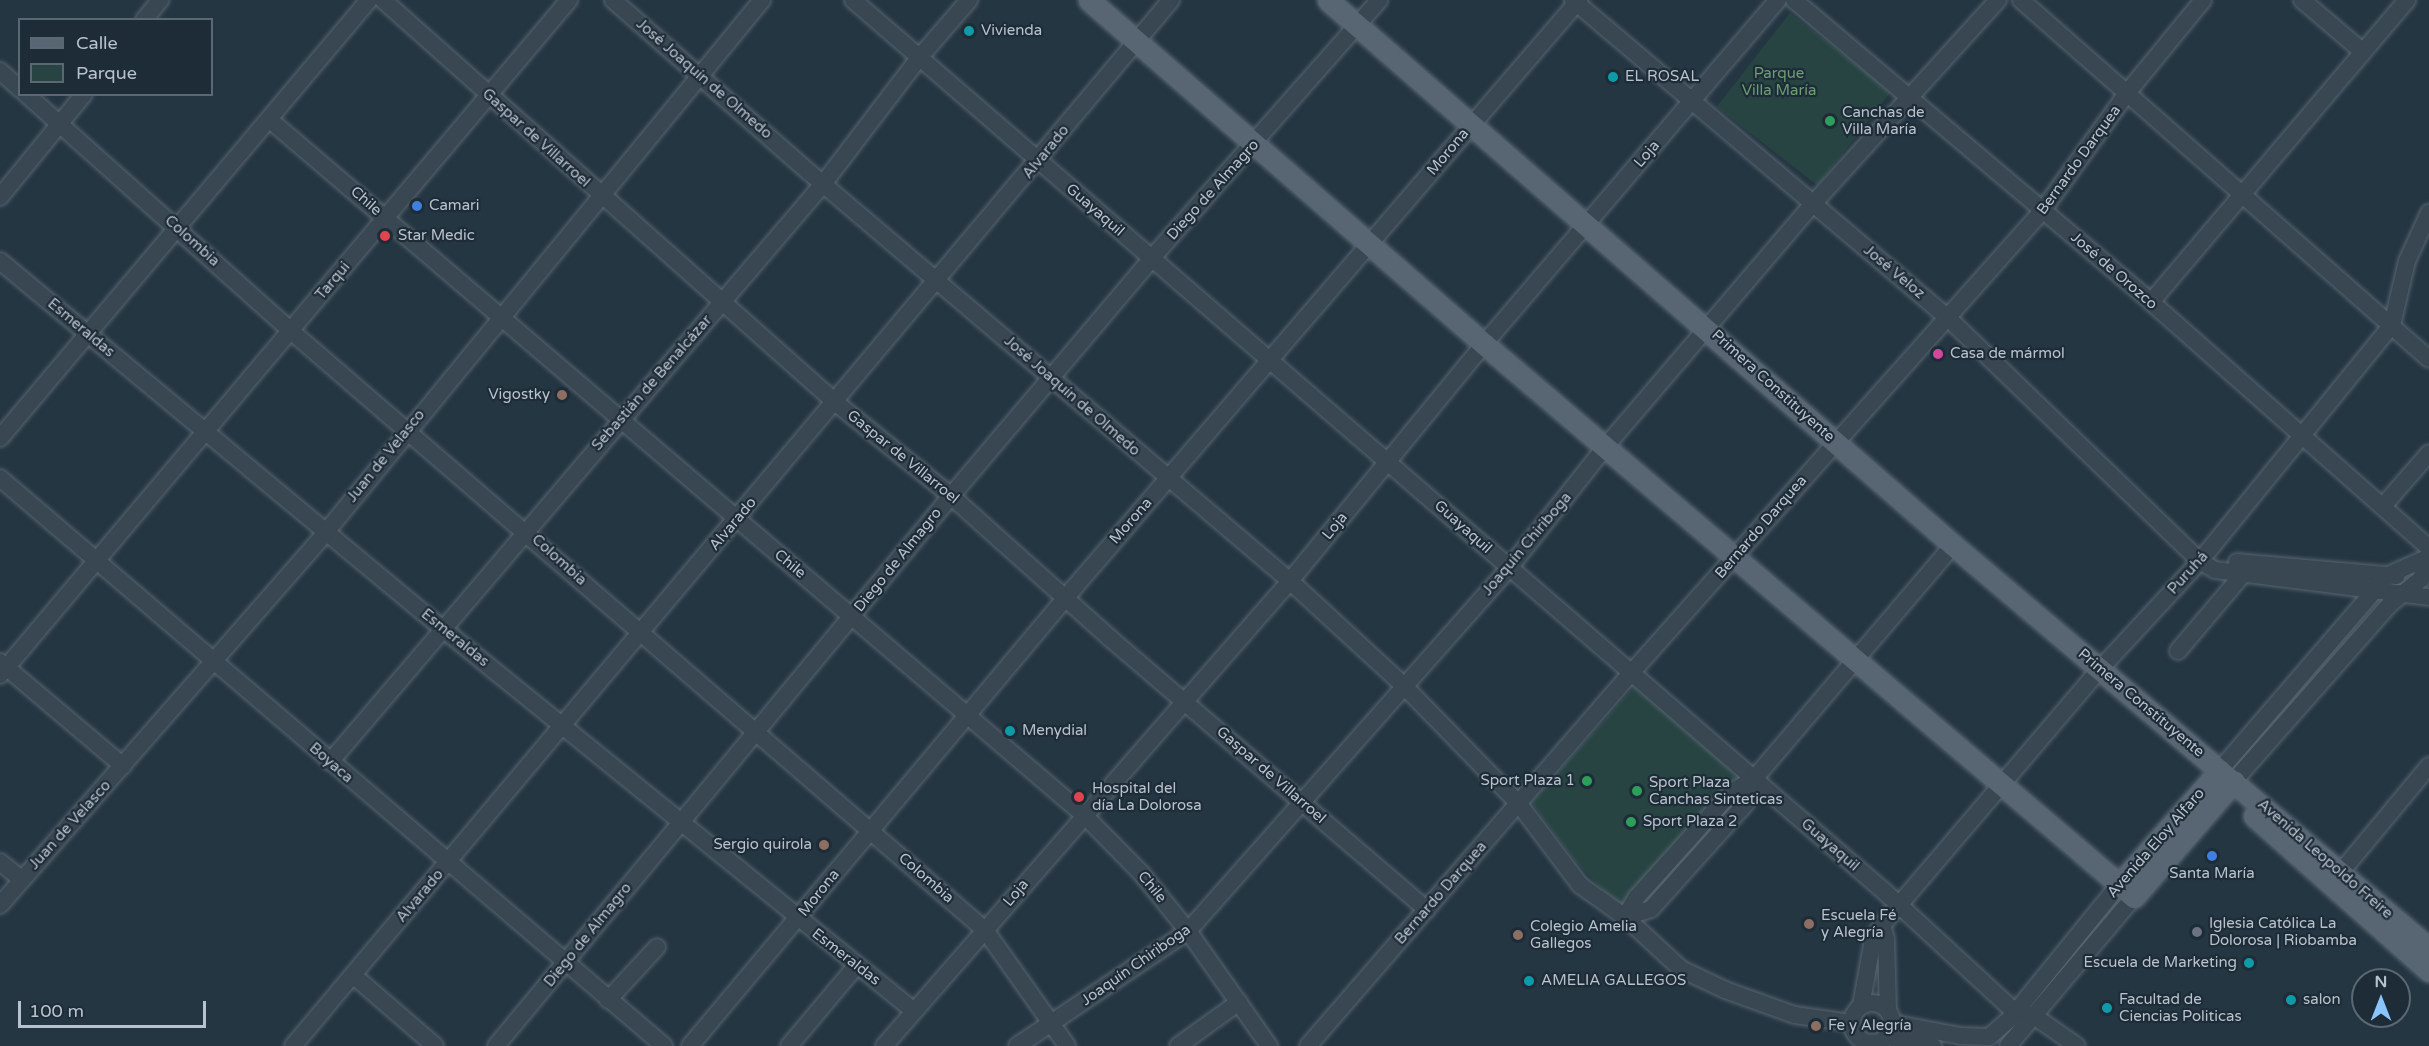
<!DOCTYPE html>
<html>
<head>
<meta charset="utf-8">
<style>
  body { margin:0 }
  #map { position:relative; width:2429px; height:1046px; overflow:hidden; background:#253643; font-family:"Varela Round",sans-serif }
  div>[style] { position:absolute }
  .green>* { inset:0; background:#274443; transform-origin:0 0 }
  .roads { filter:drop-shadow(0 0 2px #57656f) drop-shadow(0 0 2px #57656f) }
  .minor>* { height:16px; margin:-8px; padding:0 8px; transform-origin:8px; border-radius:8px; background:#394752 }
  .minor>.ring { margin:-8px; padding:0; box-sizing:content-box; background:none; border:16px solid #394752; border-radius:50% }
  .major>* { height:21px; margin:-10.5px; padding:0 10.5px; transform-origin:10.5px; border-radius:10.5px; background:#576672 }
  .dots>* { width:16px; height:16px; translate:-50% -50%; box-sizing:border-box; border:3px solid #1e2c38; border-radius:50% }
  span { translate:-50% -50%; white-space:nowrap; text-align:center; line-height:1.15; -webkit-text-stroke:4.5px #1e2c38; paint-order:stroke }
  .poi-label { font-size:15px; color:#b6c2cc }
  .left { translate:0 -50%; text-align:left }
  .right { translate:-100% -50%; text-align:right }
  .park-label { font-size:15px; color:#6c9e71 }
  .street-label { font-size:15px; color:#b6c2cc }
  .legend { position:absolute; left:18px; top:18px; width:195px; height:78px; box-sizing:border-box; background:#1e2c38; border:2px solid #5b6873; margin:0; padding:8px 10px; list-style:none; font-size:18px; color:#b6c2cc }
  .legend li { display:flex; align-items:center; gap:12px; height:30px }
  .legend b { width:30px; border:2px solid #5b6873 }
  .north { position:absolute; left:2351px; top:968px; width:60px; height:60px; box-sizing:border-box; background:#1e2c38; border:2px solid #5b6873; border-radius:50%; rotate:0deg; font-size:16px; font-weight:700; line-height:24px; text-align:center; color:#b6c2cc }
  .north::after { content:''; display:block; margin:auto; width:21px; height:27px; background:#8ac6fd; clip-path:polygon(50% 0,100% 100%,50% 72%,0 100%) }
  .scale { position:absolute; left:18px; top:1001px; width:188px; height:27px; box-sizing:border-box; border:3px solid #b6c2cc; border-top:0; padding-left:8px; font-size:18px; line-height:21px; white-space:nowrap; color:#b6c2cc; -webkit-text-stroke:4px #1e2c38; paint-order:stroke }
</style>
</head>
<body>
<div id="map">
  <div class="green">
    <i style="left:1790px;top:13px;width:128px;height:119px;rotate:38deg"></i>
    <i style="clip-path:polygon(1635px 686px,1743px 780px,1625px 912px,1574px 860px,1531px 802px)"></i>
  </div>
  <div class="roads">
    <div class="minor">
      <i style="left:383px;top:0;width:605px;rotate:41.65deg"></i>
      <i style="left:835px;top:402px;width:149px;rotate:39deg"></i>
      <i style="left:951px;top:496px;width:215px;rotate:41.8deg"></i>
      <i style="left:1111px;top:639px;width:416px;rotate:40.6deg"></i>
      <i style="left:613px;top:0;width:262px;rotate:41.3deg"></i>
      <i style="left:810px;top:173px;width:630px;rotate:40.36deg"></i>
      <i style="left:1290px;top:581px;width:155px;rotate:42.6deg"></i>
      <i style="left:1404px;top:686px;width:165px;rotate:45.7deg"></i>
      <i style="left:1519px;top:804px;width:101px;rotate:53deg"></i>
      <i style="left:1580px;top:885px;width:55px;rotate:35.4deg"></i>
      <i style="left:1625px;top:917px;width:76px;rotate:42.9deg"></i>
      <i style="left:1681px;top:969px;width:49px;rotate:25.5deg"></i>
      <i style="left:1725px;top:990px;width:74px;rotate:19.7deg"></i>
      <i style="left:1795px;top:1015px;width:58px;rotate:8deg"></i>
      <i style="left:853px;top:0;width:1365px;rotate:40.84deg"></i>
      <i style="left:1886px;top:893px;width:174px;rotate:42.7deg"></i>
      <i style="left:2014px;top:1011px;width:21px;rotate:14deg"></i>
      <i style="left:2034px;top:1016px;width:52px;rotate:34.9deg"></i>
      <i style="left:1573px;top:0;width:490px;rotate:40.3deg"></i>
      <i style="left:1947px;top:317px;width:351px;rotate:44deg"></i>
      <i style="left:2200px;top:561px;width:17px;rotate:31deg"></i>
      <i style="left:2215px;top:570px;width:216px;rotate:7.2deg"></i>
      <i style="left:1794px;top:0;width:468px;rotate:40.2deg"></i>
      <i style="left:2151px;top:302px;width:371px;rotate:41.5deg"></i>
      <i style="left:2021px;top:0;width:543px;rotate:41.34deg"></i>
      <i style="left:2302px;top:0;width:80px;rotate:40.4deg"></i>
      <i style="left:144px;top:20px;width:26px;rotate:-51deg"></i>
      <i style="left:0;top:71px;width:27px;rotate:42deg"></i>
      <i style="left:26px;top:94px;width:356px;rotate:41.8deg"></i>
      <i style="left:291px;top:331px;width:917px;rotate:40.8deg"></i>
      <i style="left:985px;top:930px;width:142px;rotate:54.7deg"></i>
      <i style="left:270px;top:120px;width:1069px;rotate:40.49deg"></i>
      <i style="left:1083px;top:814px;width:83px;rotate:45.5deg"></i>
      <i style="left:1141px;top:873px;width:75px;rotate:51deg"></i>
      <i style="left:1188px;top:931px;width:141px;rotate:54.8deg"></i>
      <i style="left:0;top:197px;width:133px;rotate:-50.8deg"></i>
      <i style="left:0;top:261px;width:576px;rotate:39.72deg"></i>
      <i style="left:443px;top:629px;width:606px;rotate:39.04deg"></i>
      <i style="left:2151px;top:302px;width:396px;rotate:-49.7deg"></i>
      <i style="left:0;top:438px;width:573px;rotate:-49.89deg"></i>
      <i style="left:0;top:478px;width:874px;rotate:40.54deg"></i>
      <i style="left:2383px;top:506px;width:70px;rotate:-49deg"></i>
      <i style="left:2237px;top:562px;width:160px;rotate:5deg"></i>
      <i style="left:2178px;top:651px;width:102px;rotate:-49.8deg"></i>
      <i style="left:0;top:662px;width:161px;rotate:40.2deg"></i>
      <i style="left:0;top:675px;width:883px;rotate:-49.87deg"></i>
      <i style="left:330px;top:762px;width:760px;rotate:-49.54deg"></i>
      <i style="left:823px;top:184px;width:158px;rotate:-52.7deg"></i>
      <i style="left:919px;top:58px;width:77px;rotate:-49.2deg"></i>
      <i style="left:2220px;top:770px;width:257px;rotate:-49.3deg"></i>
      <i style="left:2388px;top:575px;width:43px;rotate:-23.6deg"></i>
      <i style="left:2234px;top:781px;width:236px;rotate:-48.6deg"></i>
      <i style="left:2390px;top:604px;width:40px;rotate:-39deg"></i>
      <i style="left:2421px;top:579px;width:25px;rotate:-72deg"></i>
      <i style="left:0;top:862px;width:27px;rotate:39deg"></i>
      <i style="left:2341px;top:872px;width:138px;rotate:-50.3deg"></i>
      <i style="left:0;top:905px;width:495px;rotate:-48.8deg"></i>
      <i style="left:326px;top:532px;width:688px;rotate:-50.66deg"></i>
      <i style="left:1625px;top:917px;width:22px;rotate:-60deg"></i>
      <i style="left:1636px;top:898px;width:142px;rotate:-48.1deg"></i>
      <i style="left:1731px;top:792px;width:26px;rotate:-29deg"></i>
      <i style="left:1754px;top:779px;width:307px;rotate:-49.6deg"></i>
      <i style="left:1625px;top:917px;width:27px;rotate:-17deg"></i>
      <i style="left:1651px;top:909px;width:142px;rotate:-48.1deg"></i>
      <i style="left:1746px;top:803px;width:25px;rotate:-72deg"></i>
      <i style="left:1882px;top:925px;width:15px;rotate:74deg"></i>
      <i style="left:1886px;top:939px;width:72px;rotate:88.4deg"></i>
      <i style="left:354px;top:976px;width:107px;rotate:40.8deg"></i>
      <i style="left:608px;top:1000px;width:72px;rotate:-47.2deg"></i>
      <i class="ring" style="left:1852px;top:1003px;width:24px;height:24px"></i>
      <i style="left:1861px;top:1006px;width:68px;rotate:-79.8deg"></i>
      <i style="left:1873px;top:939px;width:17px;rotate:-57deg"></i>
      <i style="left:1882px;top:925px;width:338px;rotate:-49.6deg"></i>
      <i style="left:2101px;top:668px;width:146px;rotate:-47.2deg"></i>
      <i style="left:2200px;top:561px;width:304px;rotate:-50.9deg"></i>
      <i style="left:2392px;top:325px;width:66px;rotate:-76.8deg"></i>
      <i style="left:2407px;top:261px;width:53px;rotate:-65.4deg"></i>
      <i style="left:1892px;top:1023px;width:70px;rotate:10.7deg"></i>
      <i style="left:1961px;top:1036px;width:28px;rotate:2deg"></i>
      <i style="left:1989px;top:1037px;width:28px;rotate:-41deg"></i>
      <i style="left:2010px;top:1019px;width:171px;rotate:-50.9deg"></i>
      <i style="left:1887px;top:1037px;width:47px;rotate:11.1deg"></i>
      <i style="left:293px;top:1046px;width:1366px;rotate:-49.99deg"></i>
      <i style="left:496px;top:1046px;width:714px;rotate:-50.4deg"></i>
      <i style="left:951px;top:496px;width:310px;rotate:-49.8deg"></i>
      <i style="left:1151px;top:259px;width:345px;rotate:-48.6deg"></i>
      <i style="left:690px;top:1046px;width:596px;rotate:-50.03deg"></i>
      <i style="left:1073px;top:589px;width:777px;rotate:-49.33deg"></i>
      <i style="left:789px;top:1046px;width:106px;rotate:-50deg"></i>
      <i style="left:884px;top:1046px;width:617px;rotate:-48.88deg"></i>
      <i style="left:1290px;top:581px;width:306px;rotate:-50.7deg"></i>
      <i style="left:1484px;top:344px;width:453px;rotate:-49.5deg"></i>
      <i style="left:1017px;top:1046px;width:206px;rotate:-33.9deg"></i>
      <i style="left:1188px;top:931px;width:485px;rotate:-48.5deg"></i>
      <i style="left:1509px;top:568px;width:156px;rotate:-51.5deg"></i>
      <i style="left:1606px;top:446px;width:317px;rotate:-49.5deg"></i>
      <i style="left:1812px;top:205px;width:277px;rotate:-47.8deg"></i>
      <i style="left:1178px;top:1046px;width:75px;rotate:-35.8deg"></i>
      <i style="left:1308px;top:1046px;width:495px;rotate:-49.1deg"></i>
      <i style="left:1632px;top:672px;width:618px;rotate:-48.34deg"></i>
      <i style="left:2043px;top:210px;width:144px;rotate:-54.3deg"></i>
      <i style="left:2127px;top:93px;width:120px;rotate:-50.7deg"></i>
      <i style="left:2008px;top:1046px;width:195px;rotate:-49.8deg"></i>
    </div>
    <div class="major">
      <i style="left:1089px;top:0;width:524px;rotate:41.05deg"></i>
      <i style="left:1484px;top:344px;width:853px;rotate:40.39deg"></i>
      <i style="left:2134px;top:897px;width:153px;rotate:-49.2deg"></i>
      <i style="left:1328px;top:0;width:829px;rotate:41.09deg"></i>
      <i style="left:1953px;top:545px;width:624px;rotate:40.25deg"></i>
      <i style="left:2254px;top:816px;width:234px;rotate:41.5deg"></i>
      <i style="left:2118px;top:886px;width:154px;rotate:-48.7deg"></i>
    </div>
  </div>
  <div class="dots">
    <i style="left:969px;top:31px;background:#0f9aa8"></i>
    <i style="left:1613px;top:77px;background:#0f9aa8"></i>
    <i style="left:1830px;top:121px;background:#2e9e5b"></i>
    <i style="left:417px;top:206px;background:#3f7fe0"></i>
    <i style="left:385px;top:236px;background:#e0444e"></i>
    <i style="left:1938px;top:354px;background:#d1479c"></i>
    <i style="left:562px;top:395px;background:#8d6e63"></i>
    <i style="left:1010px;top:731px;background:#0f9aa8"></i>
    <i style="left:1587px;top:781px;background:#2e9e5b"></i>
    <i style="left:1637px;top:791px;background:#2e9e5b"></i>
    <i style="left:1079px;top:797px;background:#e0444e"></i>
    <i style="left:1631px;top:822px;background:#2e9e5b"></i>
    <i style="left:824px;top:845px;background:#8d6e63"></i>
    <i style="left:2212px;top:856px;background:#3f7fe0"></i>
    <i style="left:1809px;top:924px;background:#8d6e63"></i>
    <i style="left:2197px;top:932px;background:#6b7280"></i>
    <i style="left:1518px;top:935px;background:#8d6e63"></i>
    <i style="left:2249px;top:963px;background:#0f9aa8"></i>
    <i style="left:1529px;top:981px;background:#0f9aa8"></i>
    <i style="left:2291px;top:1000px;background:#0f9aa8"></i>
    <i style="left:2107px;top:1008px;background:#0f9aa8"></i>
    <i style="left:1816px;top:1026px;background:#8d6e63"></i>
  </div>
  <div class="poi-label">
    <span class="left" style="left:981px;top:31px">Vivienda</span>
    <span class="left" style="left:1625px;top:77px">EL ROSAL</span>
    <span class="left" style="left:1842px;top:121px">Canchas de<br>Villa María</span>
    <span class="left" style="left:429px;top:206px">Camari</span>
    <span class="left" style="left:398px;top:236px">Star Medic</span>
    <span class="left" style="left:1950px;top:354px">Casa de mármol</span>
    <span class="right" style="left:550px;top:395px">Vigostky</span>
    <span class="left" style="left:1022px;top:731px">Menydial</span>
    <span class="right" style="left:1575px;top:781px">Sport Plaza 1</span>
    <span class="left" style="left:1649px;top:791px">Sport Plaza<br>Canchas Sinteticas</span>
    <span class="left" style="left:1092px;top:797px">Hospital del<br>día La Dolorosa</span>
    <span class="left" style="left:1643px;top:822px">Sport Plaza 2</span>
    <span class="right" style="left:812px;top:845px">Sergio quirola</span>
    <span style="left:2212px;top:874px">Santa María</span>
    <span class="left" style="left:1821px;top:924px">Escuela Fé<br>y Alegría</span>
    <span class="left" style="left:2209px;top:932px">Iglesia Católica La<br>Dolorosa | Riobamba</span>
    <span class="left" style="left:1530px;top:935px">Colegio Amelia<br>Gallegos</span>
    <span class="right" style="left:2237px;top:963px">Escuela de Marketing</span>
    <span class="left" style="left:1541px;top:981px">AMELIA GALLEGOS</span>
    <span class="left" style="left:2119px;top:1008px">Facultad de<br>Ciencias Politicas</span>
    <span class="left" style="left:2303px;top:1000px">salon</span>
    <span class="left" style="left:1828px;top:1026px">Fe y Alegría</span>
  </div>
  <div class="park-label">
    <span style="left:1779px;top:82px">Parque<br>Villa María</span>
  </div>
  <div class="street-label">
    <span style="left:704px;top:79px;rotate:41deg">José Joaquín de Olmedo</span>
    <span style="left:536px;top:138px;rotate:42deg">Gaspar de Villarroel</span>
    <span style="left:1046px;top:152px;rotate:-51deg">Alvarado</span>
    <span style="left:1448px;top:152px;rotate:-50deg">Morona</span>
    <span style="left:1647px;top:154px;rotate:-49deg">Loja</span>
    <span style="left:2079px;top:160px;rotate:-54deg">Bernardo Darquea</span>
    <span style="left:1213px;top:190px;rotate:-48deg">Diego de Almagro</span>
    <span style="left:366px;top:201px;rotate:41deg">Chile</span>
    <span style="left:1095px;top:210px;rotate:41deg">Guayaquil</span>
    <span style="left:192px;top:241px;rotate:42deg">Colombia</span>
    <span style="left:2114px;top:271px;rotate:41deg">José de Orozco</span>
    <span style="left:1894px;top:272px;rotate:40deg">José Veloz</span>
    <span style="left:333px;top:281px;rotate:-50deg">Tarqui</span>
    <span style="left:81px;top:328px;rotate:40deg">Esmeraldas</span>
    <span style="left:652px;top:383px;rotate:-49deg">Sebastián de Benalcázar</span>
    <span style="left:1773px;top:386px;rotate:42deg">Primera Constituyente</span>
    <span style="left:1072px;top:396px;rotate:41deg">José Joaquín de Olmedo</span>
    <span style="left:386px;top:456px;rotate:-51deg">Juan de Velasco</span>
    <span style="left:903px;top:457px;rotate:39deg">Gaspar de Villarroel</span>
    <span style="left:1131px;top:521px;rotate:-49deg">Morona</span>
    <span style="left:733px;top:524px;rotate:-50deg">Alvarado</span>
    <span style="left:1335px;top:526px;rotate:-51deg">Loja</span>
    <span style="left:1463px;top:527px;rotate:42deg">Guayaquil</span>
    <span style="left:1761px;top:527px;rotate:-49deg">Bernardo Darquea</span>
    <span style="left:1527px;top:544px;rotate:-50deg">Joaquín Chiriboga</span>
    <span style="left:559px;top:560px;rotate:42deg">Colombia</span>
    <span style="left:898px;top:560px;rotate:-51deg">Diego de Almagro</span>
    <span style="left:790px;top:564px;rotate:40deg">Chile</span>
    <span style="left:2188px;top:573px;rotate:-48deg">Puruhá</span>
    <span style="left:455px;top:638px;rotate:39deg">Esmeraldas</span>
    <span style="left:2141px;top:703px;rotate:40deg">Primera Constituyente</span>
    <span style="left:331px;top:763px;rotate:41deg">Boyaca</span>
    <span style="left:1271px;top:775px;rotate:41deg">Gaspar de Villarroel</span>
    <span style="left:70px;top:825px;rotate:-48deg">Juan de Velasco</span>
    <span style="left:2156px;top:843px;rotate:-49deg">Avenida Eloy Alfaro</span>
    <span style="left:1830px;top:845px;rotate:41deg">Guayaquil</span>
    <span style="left:2325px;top:859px;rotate:41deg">Avenida Leopoldo Freire</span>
    <span style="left:926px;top:878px;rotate:41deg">Colombia</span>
    <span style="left:1152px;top:887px;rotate:50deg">Chile</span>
    <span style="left:819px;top:893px;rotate:-51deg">Morona</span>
    <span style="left:1016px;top:893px;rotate:-50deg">Loja</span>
    <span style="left:1441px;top:893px;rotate:-49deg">Bernardo Darquea</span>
    <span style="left:420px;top:896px;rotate:-50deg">Alvarado</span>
    <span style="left:588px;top:935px;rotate:-51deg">Diego de Almagro</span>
    <span style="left:846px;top:957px;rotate:38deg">Esmeraldas</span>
    <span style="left:1136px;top:965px;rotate:-35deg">Joaquín Chiriboga</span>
  </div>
  <ul class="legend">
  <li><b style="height:8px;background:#576672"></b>Calle</li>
  <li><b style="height:16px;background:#274443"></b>Parque</li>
  </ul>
  <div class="north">N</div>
  <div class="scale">100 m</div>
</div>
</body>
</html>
